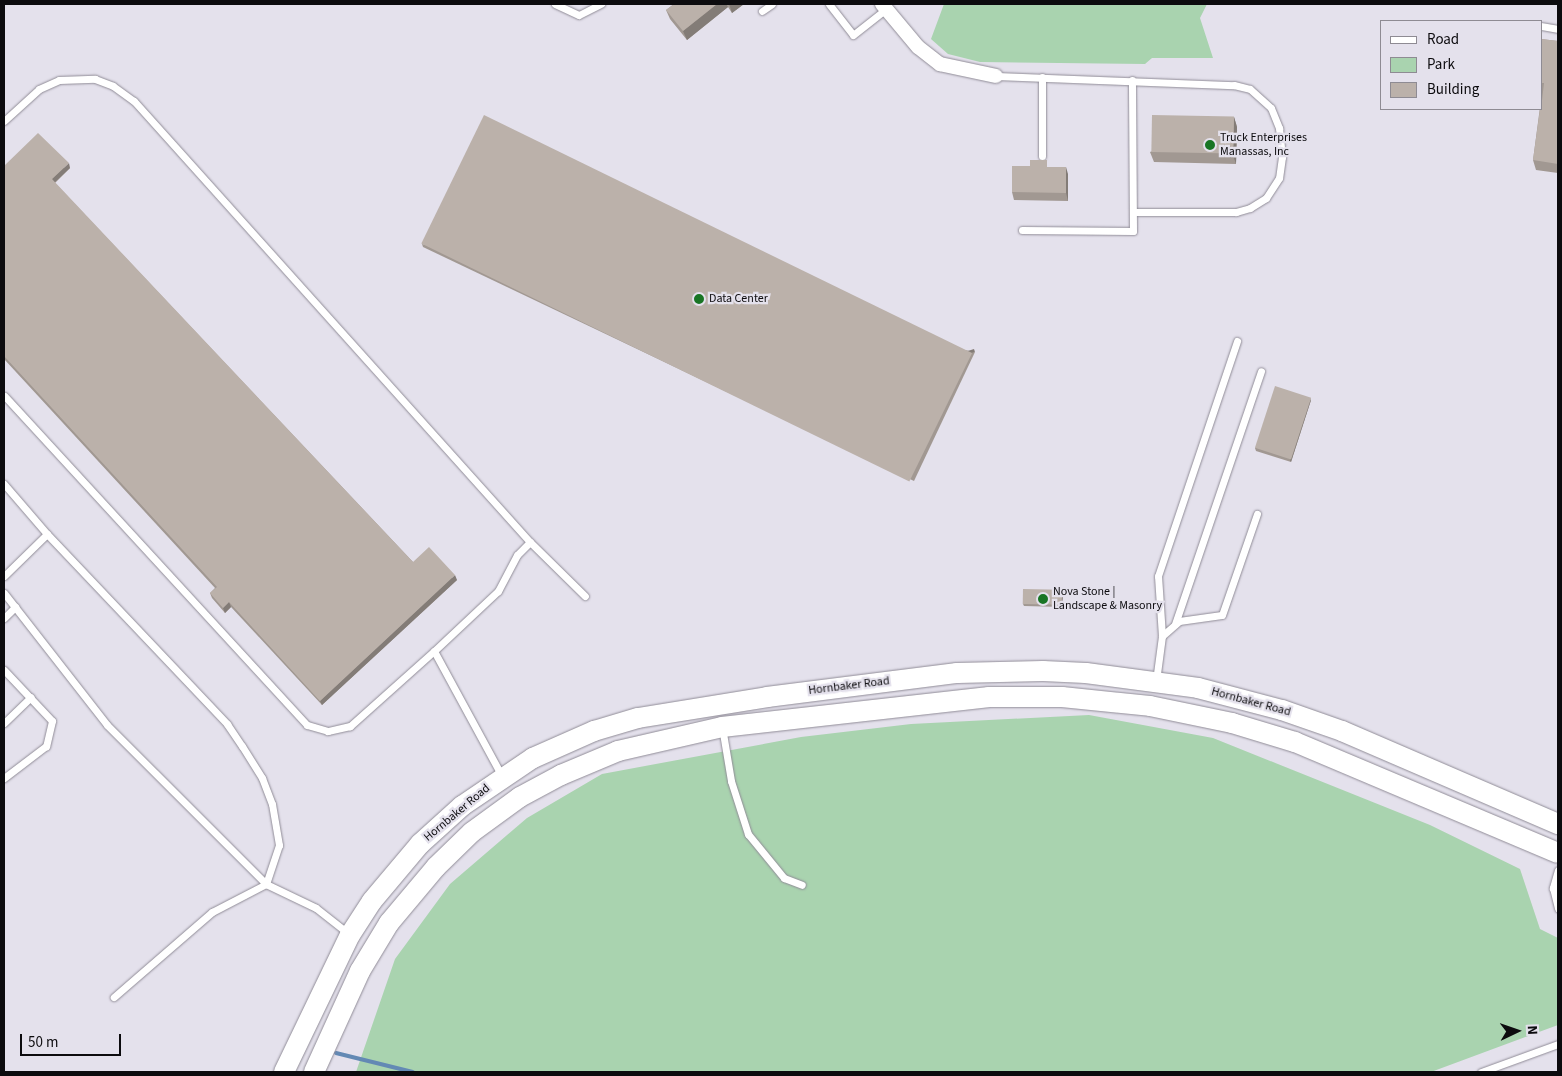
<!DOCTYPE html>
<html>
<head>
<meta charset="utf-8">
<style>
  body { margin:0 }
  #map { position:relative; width:1562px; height:1076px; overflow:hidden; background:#e4e1ec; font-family:"Source Sans 3",sans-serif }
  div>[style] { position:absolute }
  .green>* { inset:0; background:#a9d3af }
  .stream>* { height:4px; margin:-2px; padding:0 2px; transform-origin:2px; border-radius:2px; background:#6389b4 }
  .roads { filter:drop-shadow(0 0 1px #908c97) drop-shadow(0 0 1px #908c97) }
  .lane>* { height:7px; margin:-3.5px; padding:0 3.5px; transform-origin:3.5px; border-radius:3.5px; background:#fff }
  .street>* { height:14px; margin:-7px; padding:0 7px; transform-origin:7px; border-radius:7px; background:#fff }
  .secondary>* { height:20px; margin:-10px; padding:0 10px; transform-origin:10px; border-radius:10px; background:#fff }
  .wall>* { inset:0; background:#a19892 }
  .shaded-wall>* { inset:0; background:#837c77; transform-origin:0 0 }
  .building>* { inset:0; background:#bbb1aa; transform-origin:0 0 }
  .dots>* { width:14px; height:14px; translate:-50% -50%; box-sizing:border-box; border:2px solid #e4e1ec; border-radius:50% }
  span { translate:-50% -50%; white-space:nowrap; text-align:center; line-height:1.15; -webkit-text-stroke:4.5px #e4e1ec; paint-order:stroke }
  .poi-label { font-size:12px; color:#0c0b0e }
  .left { translate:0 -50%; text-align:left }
  .street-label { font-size:12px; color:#0c0b0e }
  .frame { position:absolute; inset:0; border:5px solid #0c0b0e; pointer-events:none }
  .legend { position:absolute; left:1380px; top:20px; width:162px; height:90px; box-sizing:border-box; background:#e4e1ec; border:1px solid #8e8b93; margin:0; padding:6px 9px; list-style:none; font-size:15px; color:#0c0b0e }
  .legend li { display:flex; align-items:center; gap:10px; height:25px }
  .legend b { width:25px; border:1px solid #8e8b93 }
  .north { position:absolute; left:1492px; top:1006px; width:50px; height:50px; -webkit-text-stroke:4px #e4e1ec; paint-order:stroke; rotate:87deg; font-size:14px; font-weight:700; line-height:20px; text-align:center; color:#0c0b0e }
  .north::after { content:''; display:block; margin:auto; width:18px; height:22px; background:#0c0b0e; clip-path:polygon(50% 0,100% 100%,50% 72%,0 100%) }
  .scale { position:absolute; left:20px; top:1034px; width:101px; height:22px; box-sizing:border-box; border:2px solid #0c0b0e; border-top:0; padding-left:6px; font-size:15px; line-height:18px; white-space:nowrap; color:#0c0b0e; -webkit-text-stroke:4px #e4e1ec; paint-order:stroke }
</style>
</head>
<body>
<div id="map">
  <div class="green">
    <i style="clip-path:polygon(944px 4px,1207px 4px,1200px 18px,1213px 58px,1152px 58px,1145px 64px,980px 62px,948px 54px,931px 39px)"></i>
    <i style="clip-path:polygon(1089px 715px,1213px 738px,1430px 825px,1520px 869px,1540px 929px,1558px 938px,1558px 1025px,1431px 1072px,356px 1072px,395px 959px,450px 884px,527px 818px,602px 774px,801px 737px,911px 724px)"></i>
  </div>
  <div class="stream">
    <i style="left:336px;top:1053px;width:79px;rotate:13.9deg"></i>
  </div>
  <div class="roads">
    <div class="lane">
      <i style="left:555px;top:4px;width:26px;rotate:25deg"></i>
      <i style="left:579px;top:15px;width:25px;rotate:-27deg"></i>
      <i style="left:829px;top:4px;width:39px;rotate:52deg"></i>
      <i style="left:853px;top:35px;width:42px;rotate:-38.2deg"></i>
      <i style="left:762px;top:11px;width:12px;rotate:-35deg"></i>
      <i style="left:1541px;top:26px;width:17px;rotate:10deg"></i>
      <i style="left:996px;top:76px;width:238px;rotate:2.2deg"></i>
      <i style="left:1234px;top:85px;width:16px;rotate:14deg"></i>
      <i style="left:1250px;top:89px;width:28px;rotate:42deg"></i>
      <i style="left:1271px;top:108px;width:22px;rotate:68deg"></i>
      <i style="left:1279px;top:128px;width:29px;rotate:84deg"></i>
      <i style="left:1282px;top:157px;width:21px;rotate:98deg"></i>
      <i style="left:1279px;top:178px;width:24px;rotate:123deg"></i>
      <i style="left:1266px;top:198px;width:19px;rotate:148deg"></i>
      <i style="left:1250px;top:208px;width:15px;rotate:164deg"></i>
      <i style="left:1236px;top:212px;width:103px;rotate:180deg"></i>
      <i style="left:1042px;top:77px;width:79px;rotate:90deg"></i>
      <i style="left:4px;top:121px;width:47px;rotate:-42.4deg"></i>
      <i style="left:39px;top:89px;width:22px;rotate:-24deg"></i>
      <i style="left:59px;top:80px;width:36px;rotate:-2deg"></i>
      <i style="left:95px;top:79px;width:19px;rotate:21deg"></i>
      <i style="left:113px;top:86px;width:26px;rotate:36deg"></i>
      <i style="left:134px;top:101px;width:593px;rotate:48.08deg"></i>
      <i style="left:530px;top:542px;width:18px;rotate:135deg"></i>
      <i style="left:517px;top:555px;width:41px;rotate:117.8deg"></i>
      <i style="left:498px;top:591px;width:88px;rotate:136.8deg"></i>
      <i style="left:434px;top:651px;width:113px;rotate:138.2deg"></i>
      <i style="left:350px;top:726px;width:23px;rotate:167deg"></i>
      <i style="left:328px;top:731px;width:22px;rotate:-164deg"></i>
      <i style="left:307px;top:725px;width:447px;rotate:-132.6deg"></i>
      <i style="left:1022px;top:230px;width:111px;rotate:0.5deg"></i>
      <i style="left:1133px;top:231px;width:151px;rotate:-90.4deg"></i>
      <i style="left:4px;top:484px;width:66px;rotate:49.3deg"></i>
      <i style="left:47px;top:534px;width:60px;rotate:135.7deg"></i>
      <i style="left:47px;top:534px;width:262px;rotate:46.5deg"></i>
      <i style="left:227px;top:724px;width:27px;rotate:56deg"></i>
      <i style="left:242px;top:746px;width:38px;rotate:58deg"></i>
      <i style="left:262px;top:778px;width:28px;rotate:69deg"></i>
      <i style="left:272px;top:804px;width:42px;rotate:80.3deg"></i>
      <i style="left:279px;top:845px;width:41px;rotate:108.4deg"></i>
      <i style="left:266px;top:884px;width:55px;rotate:25.6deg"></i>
      <i style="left:316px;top:908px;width:42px;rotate:38.2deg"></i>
      <i style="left:530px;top:542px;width:77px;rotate:44.5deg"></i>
      <i style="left:4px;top:593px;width:167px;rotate:52deg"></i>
      <i style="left:107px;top:725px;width:225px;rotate:45deg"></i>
      <i style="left:266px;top:884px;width:61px;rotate:152.6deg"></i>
      <i style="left:212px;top:912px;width:130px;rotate:139.1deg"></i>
      <i style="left:4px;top:618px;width:16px;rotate:-45deg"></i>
      <i style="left:1175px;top:624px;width:267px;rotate:-71.2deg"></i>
      <i style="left:1162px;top:636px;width:23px;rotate:-41deg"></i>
      <i style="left:1179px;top:621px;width:43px;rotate:-7.9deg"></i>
      <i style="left:1222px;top:615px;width:107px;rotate:-70.9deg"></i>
      <i style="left:434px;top:651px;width:142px;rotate:61.5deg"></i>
      <i style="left:4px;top:670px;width:70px;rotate:46.7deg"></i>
      <i style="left:52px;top:721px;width:26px;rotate:103deg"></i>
      <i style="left:46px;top:746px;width:53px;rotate:142.7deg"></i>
      <i style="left:1156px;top:681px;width:45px;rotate:-82.4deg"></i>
      <i style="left:1162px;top:636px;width:60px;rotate:-93.8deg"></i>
      <i style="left:1158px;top:576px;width:248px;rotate:-71.4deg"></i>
      <i style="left:4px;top:723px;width:37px;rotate:-44deg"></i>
      <i style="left:722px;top:727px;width:55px;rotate:80.5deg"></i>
      <i style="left:731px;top:781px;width:56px;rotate:72.2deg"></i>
      <i style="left:748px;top:834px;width:57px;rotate:50.7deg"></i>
      <i style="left:784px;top:878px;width:19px;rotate:21deg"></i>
      <i style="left:1558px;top:870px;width:19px;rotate:106deg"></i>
      <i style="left:1553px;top:888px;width:21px;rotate:76deg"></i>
      <i style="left:1481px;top:1072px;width:82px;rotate:-20deg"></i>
    </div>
    <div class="street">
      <i style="left:882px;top:4px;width:56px;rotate:50.1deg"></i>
      <i style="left:918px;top:47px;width:28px;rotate:38deg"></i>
      <i style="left:940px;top:64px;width:57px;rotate:12.1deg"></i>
    </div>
    <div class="secondary">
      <i style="left:284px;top:1072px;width:152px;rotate:-64.3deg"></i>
      <i style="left:350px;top:935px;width:40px;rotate:-57.1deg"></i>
      <i style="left:372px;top:901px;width:75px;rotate:-49.9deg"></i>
      <i style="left:420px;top:844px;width:57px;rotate:-42.1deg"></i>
      <i style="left:462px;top:806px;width:86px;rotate:-34.1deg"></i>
      <i style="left:533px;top:758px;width:67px;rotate:-23.9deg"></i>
      <i style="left:594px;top:731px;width:46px;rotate:-16.5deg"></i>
      <i style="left:638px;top:718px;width:131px;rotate:-9.2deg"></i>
      <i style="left:767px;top:697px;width:192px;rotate:-7.2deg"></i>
      <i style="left:957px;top:673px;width:86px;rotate:-1.3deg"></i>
      <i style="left:1043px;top:671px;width:43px;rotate:2.7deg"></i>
      <i style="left:1086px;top:673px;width:113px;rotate:7.6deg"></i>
      <i style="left:1198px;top:688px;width:87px;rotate:14.7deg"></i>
      <i style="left:1282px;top:710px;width:64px;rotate:19.3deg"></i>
      <i style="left:1342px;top:731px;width:235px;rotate:23.3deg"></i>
      <i style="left:314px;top:1072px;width:111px;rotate:-65.5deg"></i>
      <i style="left:360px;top:971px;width:56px;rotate:-58.9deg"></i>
      <i style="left:389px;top:923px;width:73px;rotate:-50deg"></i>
      <i style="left:436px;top:867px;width:50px;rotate:-44.2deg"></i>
      <i style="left:472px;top:832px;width:59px;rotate:-36.1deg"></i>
      <i style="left:520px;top:797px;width:47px;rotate:-28.2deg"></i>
      <i style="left:561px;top:775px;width:62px;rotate:-22.8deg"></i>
      <i style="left:618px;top:751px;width:107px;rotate:-13deg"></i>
      <i style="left:722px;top:727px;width:269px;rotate:-6.4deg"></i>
      <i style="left:989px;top:697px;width:73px"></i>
      <i style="left:1062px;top:697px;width:88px;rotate:5.8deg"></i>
      <i style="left:1150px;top:706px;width:84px;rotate:11.7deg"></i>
      <i style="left:1232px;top:723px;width:66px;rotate:16.8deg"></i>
      <i style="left:1295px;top:742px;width:285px;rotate:22.9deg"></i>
    </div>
  </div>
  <div class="wall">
    <i style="clip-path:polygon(674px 4px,744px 4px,732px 13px,728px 7px,687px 40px,670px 19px,666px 10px)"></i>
    <i style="clip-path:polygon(1541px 39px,1558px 41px,1558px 173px,1536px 170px,1533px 160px,1542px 92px,1541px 92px)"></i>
    <i style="clip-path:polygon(1234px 117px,1237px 127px,1236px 164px,1154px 162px,1150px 152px)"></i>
    <i style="clip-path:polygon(4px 166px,70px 168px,55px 183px,413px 562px,457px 580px,322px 705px,231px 607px,225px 613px,212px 598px,210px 593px,215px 588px,4px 359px)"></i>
    <i style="clip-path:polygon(1050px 167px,1068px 174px,1068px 201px,1014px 200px,1012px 192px)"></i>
    <i style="clip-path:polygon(422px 244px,975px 352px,914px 481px,423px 247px)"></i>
    <i style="clip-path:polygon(1311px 400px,1291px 462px,1256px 451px,1255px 448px)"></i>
    <i style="clip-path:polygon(1062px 590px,1063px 592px,1062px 607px,1024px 606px,1023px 604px)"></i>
  </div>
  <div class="shaded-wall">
    <i style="clip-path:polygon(717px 4px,726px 4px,728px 7px,687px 40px,683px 31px)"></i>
    <i style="clip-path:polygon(729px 4px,744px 4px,732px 13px)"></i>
    <i style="clip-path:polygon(1234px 117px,1237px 127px,1236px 164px,1233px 155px)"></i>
    <i style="clip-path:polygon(69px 163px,70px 168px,53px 184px,52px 179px)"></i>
    <i style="clip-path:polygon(1066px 167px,1068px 174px,1068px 201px,1066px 193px)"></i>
    <i style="left:974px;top:349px;width:3px;height:143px;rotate:72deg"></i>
    <i style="clip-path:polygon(1311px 398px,1311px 400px,1291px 462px,1290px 460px)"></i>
    <i style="clip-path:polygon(455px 575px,457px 580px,322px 705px,320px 701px)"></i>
    <i style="clip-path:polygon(1062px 590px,1063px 592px,1062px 607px,1061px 605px)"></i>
    <i style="clip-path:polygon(229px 602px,231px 607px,225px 613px,223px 608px)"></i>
  </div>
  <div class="building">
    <i style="clip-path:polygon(674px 4px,717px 4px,683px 31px,666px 10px)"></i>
    <i style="clip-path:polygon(1541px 39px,1558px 41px,1558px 164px,1533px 160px,1540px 109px,1541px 109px,1544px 83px,1541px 83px)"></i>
    <i style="left:484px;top:115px;width:543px;height:143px;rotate:26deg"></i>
    <i style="left:1152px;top:115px;width:82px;height:37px;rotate:1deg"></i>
    <i style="clip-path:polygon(38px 133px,69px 163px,52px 179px,413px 562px,429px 547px,455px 575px,320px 701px,229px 602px,223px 608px,210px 593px,217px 587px,4px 356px,4px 166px)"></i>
    <i style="clip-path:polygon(1030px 160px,1047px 160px,1047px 167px,1066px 167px,1066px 193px,1012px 192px,1012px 166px,1030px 166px)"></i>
    <i style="left:1275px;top:386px;width:38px;height:65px;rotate:18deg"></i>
    <i style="left:1023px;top:589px;width:39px;height:15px;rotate:1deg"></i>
  </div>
  <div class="dots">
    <i style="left:1210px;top:145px;background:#187524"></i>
    <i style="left:699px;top:299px;background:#187524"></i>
    <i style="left:1043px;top:599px;background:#187524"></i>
  </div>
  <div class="poi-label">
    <span class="left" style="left:1220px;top:145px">Truck Enterprises<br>Manassas, Inc</span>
    <span class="left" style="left:709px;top:299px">Data Center</span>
    <span class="left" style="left:1053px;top:599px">Nova Stone |<br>Landscape &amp; Masonry</span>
  </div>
  <div class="street-label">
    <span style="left:849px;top:686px;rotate:-7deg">Hornbaker Road</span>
    <span style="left:1251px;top:702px;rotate:15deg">Hornbaker Road</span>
    <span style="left:457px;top:813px;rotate:-40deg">Hornbaker Road</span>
  </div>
  <div class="frame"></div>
  <ul class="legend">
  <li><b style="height:6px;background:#fff"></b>Road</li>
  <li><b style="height:14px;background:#a9d3af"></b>Park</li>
  <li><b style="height:14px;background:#bbb1aa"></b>Building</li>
  </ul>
  <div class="north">N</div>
  <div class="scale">50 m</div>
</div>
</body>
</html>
